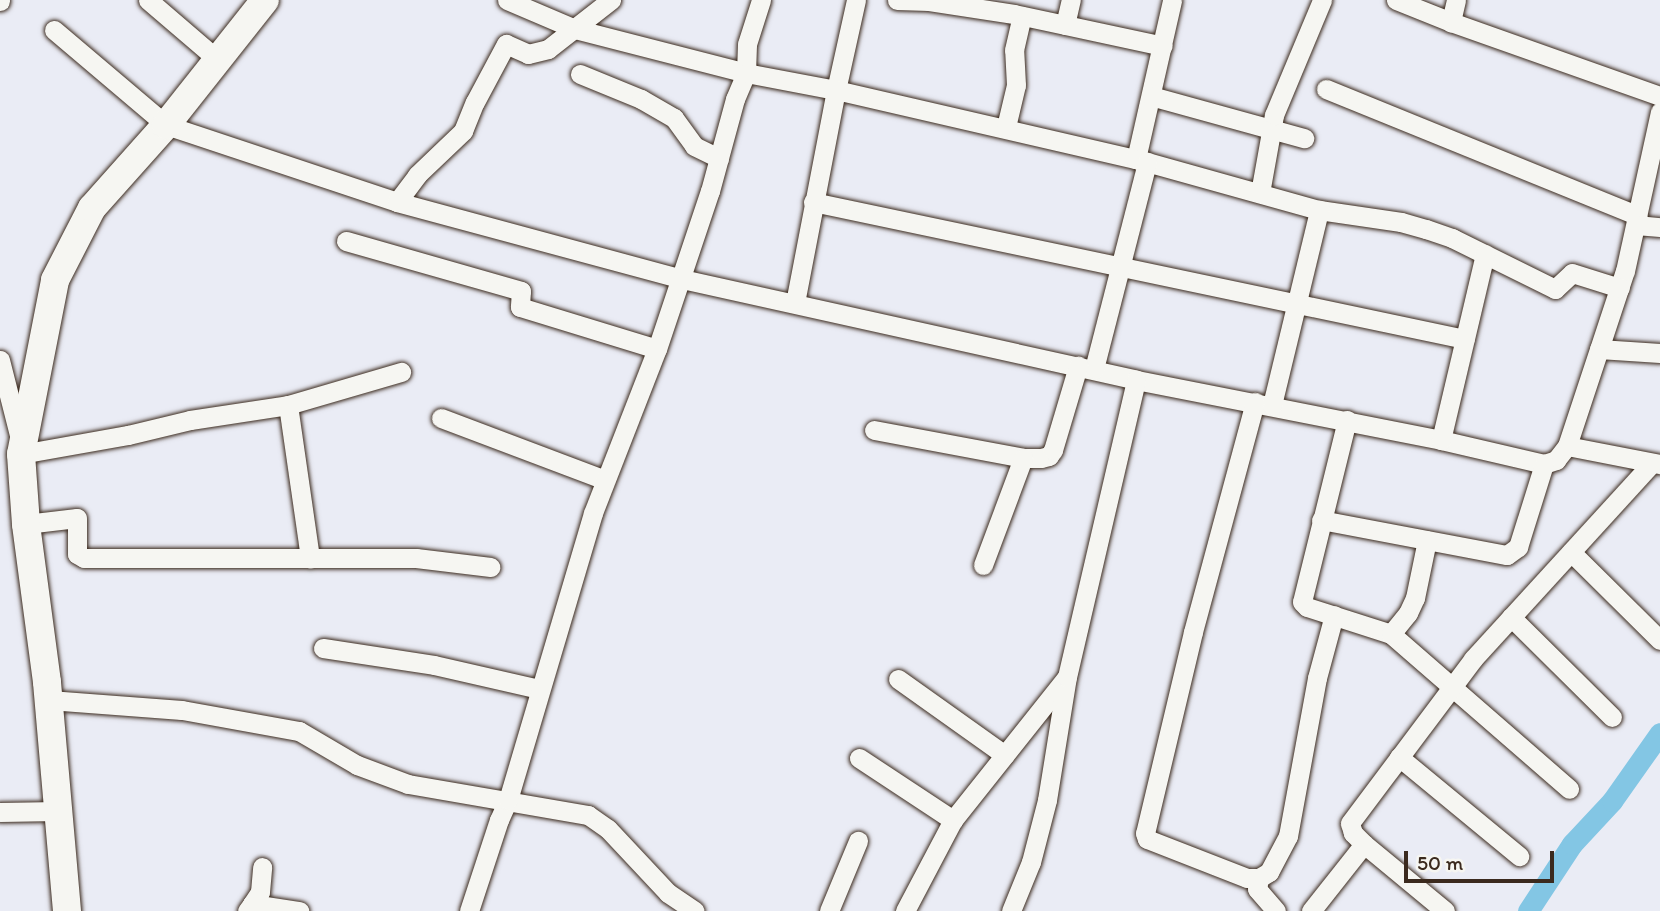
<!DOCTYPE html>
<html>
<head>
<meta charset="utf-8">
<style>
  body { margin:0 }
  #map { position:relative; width:1660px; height:911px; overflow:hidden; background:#eaecf5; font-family:Itim,sans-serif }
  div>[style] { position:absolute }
  .canal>* { height:21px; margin:-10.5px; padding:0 10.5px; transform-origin:10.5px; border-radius:10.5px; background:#83c6e4 }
  .roads { filter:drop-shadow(0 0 2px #3b2a1e) drop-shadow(0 0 2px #3b2a1e) }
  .street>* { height:19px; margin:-9.5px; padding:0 9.5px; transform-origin:9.5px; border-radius:9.5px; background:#f6f6f2 }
  .secondary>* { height:28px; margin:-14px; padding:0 14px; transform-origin:14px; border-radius:14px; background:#f6f6f2 }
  span { translate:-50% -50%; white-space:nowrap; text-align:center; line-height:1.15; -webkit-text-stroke:6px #f6f6f2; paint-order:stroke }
  .scale { position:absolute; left:1404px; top:851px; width:150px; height:32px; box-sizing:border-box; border:4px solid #3b2a1e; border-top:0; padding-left:9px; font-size:21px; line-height:24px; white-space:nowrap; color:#3b2a1e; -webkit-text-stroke:5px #f6f6f2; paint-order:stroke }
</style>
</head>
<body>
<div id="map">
  <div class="canal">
    <i style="left:1528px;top:911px;width:80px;rotate:-56.7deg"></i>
    <i style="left:1572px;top:844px;width:59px;rotate:-47.1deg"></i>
    <i style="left:1612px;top:801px;width:83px;rotate:-54.8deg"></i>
  </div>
  <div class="roads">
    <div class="street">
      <i style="left:148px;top:0;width:92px;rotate:40.6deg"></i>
      <i style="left:507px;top:0;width:74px;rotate:23.1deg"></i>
      <i style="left:575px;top:29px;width:177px;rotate:14.4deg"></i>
      <i style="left:746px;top:73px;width:29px;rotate:-88deg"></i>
      <i style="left:747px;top:44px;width:46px;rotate:-72.3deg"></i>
      <i style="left:856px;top:0;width:92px;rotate:102.5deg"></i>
      <i style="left:836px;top:90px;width:308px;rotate:13deg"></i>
      <i style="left:1136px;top:159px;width:163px;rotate:-77.2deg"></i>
      <i style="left:897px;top:0;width:32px;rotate:2deg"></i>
      <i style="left:929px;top:1px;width:86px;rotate:8.7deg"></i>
      <i style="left:1014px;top:14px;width:152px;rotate:12.1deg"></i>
      <i style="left:1396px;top:0;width:59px;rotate:21.8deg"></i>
      <i style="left:1456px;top:0;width:23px;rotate:103deg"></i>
      <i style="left:1451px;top:22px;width:222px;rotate:19.5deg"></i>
      <i style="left:0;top:1px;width:1px;rotate:-90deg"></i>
      <i style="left:1065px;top:25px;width:26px;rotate:-77deg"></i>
      <i style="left:54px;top:30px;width:147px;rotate:40.3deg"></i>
      <i style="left:166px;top:125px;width:243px;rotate:18.4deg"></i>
      <i style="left:397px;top:202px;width:295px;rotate:15.1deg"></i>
      <i style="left:682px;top:279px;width:465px;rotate:12.5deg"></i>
      <i style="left:1136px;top:380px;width:311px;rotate:11.1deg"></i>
      <i style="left:1441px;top:440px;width:106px;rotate:13.1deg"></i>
      <i style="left:1544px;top:464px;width:13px;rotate:-18deg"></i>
      <i style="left:1556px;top:460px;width:18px;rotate:-52deg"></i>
      <i style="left:1567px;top:446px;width:184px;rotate:-71.7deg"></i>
      <i style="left:1625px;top:271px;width:163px;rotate:-77.6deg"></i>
      <i style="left:580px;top:74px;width:66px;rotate:22.3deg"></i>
      <i style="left:641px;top:99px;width:38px;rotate:30deg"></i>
      <i style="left:674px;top:118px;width:34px;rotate:54deg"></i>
      <i style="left:694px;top:146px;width:28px;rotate:26deg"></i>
      <i style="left:1326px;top:89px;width:336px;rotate:22.1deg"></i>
      <i style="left:1151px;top:96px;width:159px;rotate:15.4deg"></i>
      <i style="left:1006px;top:127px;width:43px;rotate:-76.6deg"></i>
      <i style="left:1016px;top:85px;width:35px;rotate:-93deg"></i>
      <i style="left:1014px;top:50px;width:35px;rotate:-77deg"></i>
      <i style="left:1136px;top:159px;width:190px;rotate:15.6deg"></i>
      <i style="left:1319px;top:210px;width:83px;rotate:8.3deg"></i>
      <i style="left:1401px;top:222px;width:26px;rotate:16deg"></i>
      <i style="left:1426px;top:229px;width:28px;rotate:19deg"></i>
      <i style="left:1452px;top:238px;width:115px;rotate:26.3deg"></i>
      <i style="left:1555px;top:289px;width:23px;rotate:-43deg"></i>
      <i style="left:1572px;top:273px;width:50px;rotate:17.4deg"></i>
      <i style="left:1260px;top:193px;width:79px;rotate:-79.8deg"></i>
      <i style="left:1274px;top:115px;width:125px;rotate:-67.3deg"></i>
      <i style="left:397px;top:202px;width:34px;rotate:-53deg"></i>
      <i style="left:417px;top:175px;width:64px;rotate:-43.7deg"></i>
      <i style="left:463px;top:131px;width:31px;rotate:-68deg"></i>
      <i style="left:475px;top:102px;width:66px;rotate:-61.9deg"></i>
      <i style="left:506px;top:44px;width:24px;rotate:24deg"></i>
      <i style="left:528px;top:54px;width:21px;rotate:-14deg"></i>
      <i style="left:548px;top:49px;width:80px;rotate:-37.9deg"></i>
      <i style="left:813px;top:202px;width:666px;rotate:11.87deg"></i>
      <i style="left:1636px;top:225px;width:24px;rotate:5deg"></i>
      <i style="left:346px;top:241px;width:182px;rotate:15.9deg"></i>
      <i style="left:521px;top:291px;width:16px;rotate:94deg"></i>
      <i style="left:520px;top:307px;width:143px;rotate:17deg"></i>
      <i style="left:1599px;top:349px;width:61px;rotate:3.8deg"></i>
      <i style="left:0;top:360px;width:81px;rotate:75.8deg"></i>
      <i style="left:1094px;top:369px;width:214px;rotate:-75.6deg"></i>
      <i style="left:1255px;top:402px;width:238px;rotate:105.1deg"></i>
      <i style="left:1193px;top:632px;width:207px;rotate:103.4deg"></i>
      <i style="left:1145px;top:833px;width:6px;rotate:72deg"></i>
      <i style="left:1147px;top:839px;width:107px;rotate:21.3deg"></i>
      <i style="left:1247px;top:878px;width:12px"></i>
      <i style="left:1259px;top:878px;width:12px;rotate:-31deg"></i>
      <i style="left:1269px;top:872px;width:41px;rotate:-62.2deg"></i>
      <i style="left:1288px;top:836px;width:161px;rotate:-79.6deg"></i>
      <i style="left:1317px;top:678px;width:65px;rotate:-74.9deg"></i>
      <i style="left:288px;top:405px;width:155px;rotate:81.8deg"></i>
      <i style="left:1272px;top:405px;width:201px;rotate:-76.4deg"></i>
      <i style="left:441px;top:418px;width:175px;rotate:20.7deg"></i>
      <i style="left:1347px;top:420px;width:187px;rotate:103.9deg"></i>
      <i style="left:1302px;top:602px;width:7px;rotate:45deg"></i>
      <i style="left:1307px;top:607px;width:88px;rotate:17.8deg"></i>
      <i style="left:1391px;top:634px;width:236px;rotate:41deg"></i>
      <i style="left:874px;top:430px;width:152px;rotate:10.6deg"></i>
      <i style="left:1023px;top:458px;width:18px"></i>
      <i style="left:1041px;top:458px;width:8px;rotate:-14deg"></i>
      <i style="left:1049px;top:456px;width:7px;rotate:-56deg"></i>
      <i style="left:1053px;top:450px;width:88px;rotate:-73.4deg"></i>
      <i style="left:1441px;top:440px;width:191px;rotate:-76.7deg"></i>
      <i style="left:1567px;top:446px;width:95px;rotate:11deg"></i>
      <i style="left:21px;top:454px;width:109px;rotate:-10.1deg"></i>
      <i style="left:128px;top:435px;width:64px;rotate:-13.6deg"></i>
      <i style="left:190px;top:420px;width:99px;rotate:-8.7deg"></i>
      <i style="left:288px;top:405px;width:118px;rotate:-16.3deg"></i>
      <i style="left:1321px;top:520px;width:189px;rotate:10.7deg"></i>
      <i style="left:1507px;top:555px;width:14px;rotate:-36deg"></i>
      <i style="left:1518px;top:547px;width:87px;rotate:-72.6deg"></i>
      <i style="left:26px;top:524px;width:51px;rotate:-6.7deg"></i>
      <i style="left:77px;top:518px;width:36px;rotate:90deg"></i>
      <i style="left:77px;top:554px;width:8px;rotate:30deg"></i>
      <i style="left:84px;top:558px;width:332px"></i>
      <i style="left:416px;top:558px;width:75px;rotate:6.9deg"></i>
      <i style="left:1571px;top:552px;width:125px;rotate:44.7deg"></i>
      <i style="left:983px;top:565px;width:114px;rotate:-69.5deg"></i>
      <i style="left:1511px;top:617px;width:142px;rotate:44.7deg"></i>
      <i style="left:1391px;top:634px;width:27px;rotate:-51deg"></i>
      <i style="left:1408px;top:613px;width:17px;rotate:-65deg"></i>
      <i style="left:1415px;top:598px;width:59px;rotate:-78.3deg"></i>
      <i style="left:323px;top:648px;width:112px;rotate:8.7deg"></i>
      <i style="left:434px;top:665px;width:109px;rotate:12.8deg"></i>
      <i style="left:898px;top:679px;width:131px;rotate:35.4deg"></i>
      <i style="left:49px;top:700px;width:133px;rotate:4.3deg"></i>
      <i style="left:182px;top:710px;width:119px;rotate:10.2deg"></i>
      <i style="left:299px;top:731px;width:67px;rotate:30.4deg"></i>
      <i style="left:357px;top:765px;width:54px;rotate:20.4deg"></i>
      <i style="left:408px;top:784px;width:183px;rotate:9.8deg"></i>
      <i style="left:588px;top:815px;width:24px;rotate:35deg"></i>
      <i style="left:608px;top:829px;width:88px;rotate:46.8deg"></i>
      <i style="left:668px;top:893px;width:32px;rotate:34deg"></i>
      <i style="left:1399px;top:757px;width:156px;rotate:39.5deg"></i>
      <i style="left:859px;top:758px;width:113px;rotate:33.4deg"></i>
      <i style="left:0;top:812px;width:58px;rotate:-1deg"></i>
      <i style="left:1364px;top:844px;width:105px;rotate:39.6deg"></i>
      <i style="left:1259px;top:878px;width:11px;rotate:100deg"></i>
      <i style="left:1257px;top:889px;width:29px;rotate:49deg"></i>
      <i style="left:252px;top:904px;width:14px;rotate:-56deg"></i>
      <i style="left:260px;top:892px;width:25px;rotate:-85deg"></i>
      <i style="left:247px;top:911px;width:9px;rotate:-54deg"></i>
      <i style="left:252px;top:904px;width:48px;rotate:8.5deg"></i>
      <i style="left:469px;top:911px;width:96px;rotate:-71.8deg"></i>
      <i style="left:499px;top:820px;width:22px;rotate:-66deg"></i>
      <i style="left:508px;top:800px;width:299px;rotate:-73.5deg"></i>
      <i style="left:593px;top:513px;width:176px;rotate:-68.7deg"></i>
      <i style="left:657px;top:349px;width:167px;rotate:-71.5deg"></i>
      <i style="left:710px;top:191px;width:95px;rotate:-74.8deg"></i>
      <i style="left:735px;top:99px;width:28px;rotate:-67deg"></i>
      <i style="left:746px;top:73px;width:92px;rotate:10.7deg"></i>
      <i style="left:836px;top:90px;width:216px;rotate:100.9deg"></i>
      <i style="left:829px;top:911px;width:76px;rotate:-67.5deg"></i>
      <i style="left:905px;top:911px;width:103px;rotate:-62.2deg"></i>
      <i style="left:953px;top:820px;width:181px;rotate:-51.5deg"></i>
      <i style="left:1011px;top:911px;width:53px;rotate:-67.8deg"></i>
      <i style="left:1031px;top:862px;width:64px;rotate:-75.5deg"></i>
      <i style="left:1047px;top:800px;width:125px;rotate:-80.8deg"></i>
      <i style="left:1067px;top:677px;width:305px;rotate:-76.9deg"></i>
      <i style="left:1311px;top:911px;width:85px;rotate:-51.7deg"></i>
      <i style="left:1364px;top:844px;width:16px;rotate:-135deg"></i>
      <i style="left:1353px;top:833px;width:10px;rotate:-107deg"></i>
      <i style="left:1350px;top:823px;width:205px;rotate:-53.1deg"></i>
      <i style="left:1473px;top:659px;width:265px;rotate:-47.6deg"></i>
    </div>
    <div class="secondary">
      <i style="left:67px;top:911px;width:230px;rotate:-95deg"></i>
      <i style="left:47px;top:682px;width:159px;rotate:-97.6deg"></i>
      <i style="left:26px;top:524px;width:70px;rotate:-94.1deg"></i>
      <i style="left:21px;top:454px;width:177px;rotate:-78.9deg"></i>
      <i style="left:55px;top:280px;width:81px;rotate:-62.8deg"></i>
      <i style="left:92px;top:208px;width:111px;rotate:-48.3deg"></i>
      <i style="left:166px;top:125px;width:159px;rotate:-51.6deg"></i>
    </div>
  </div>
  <div class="scale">50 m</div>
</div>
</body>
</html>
